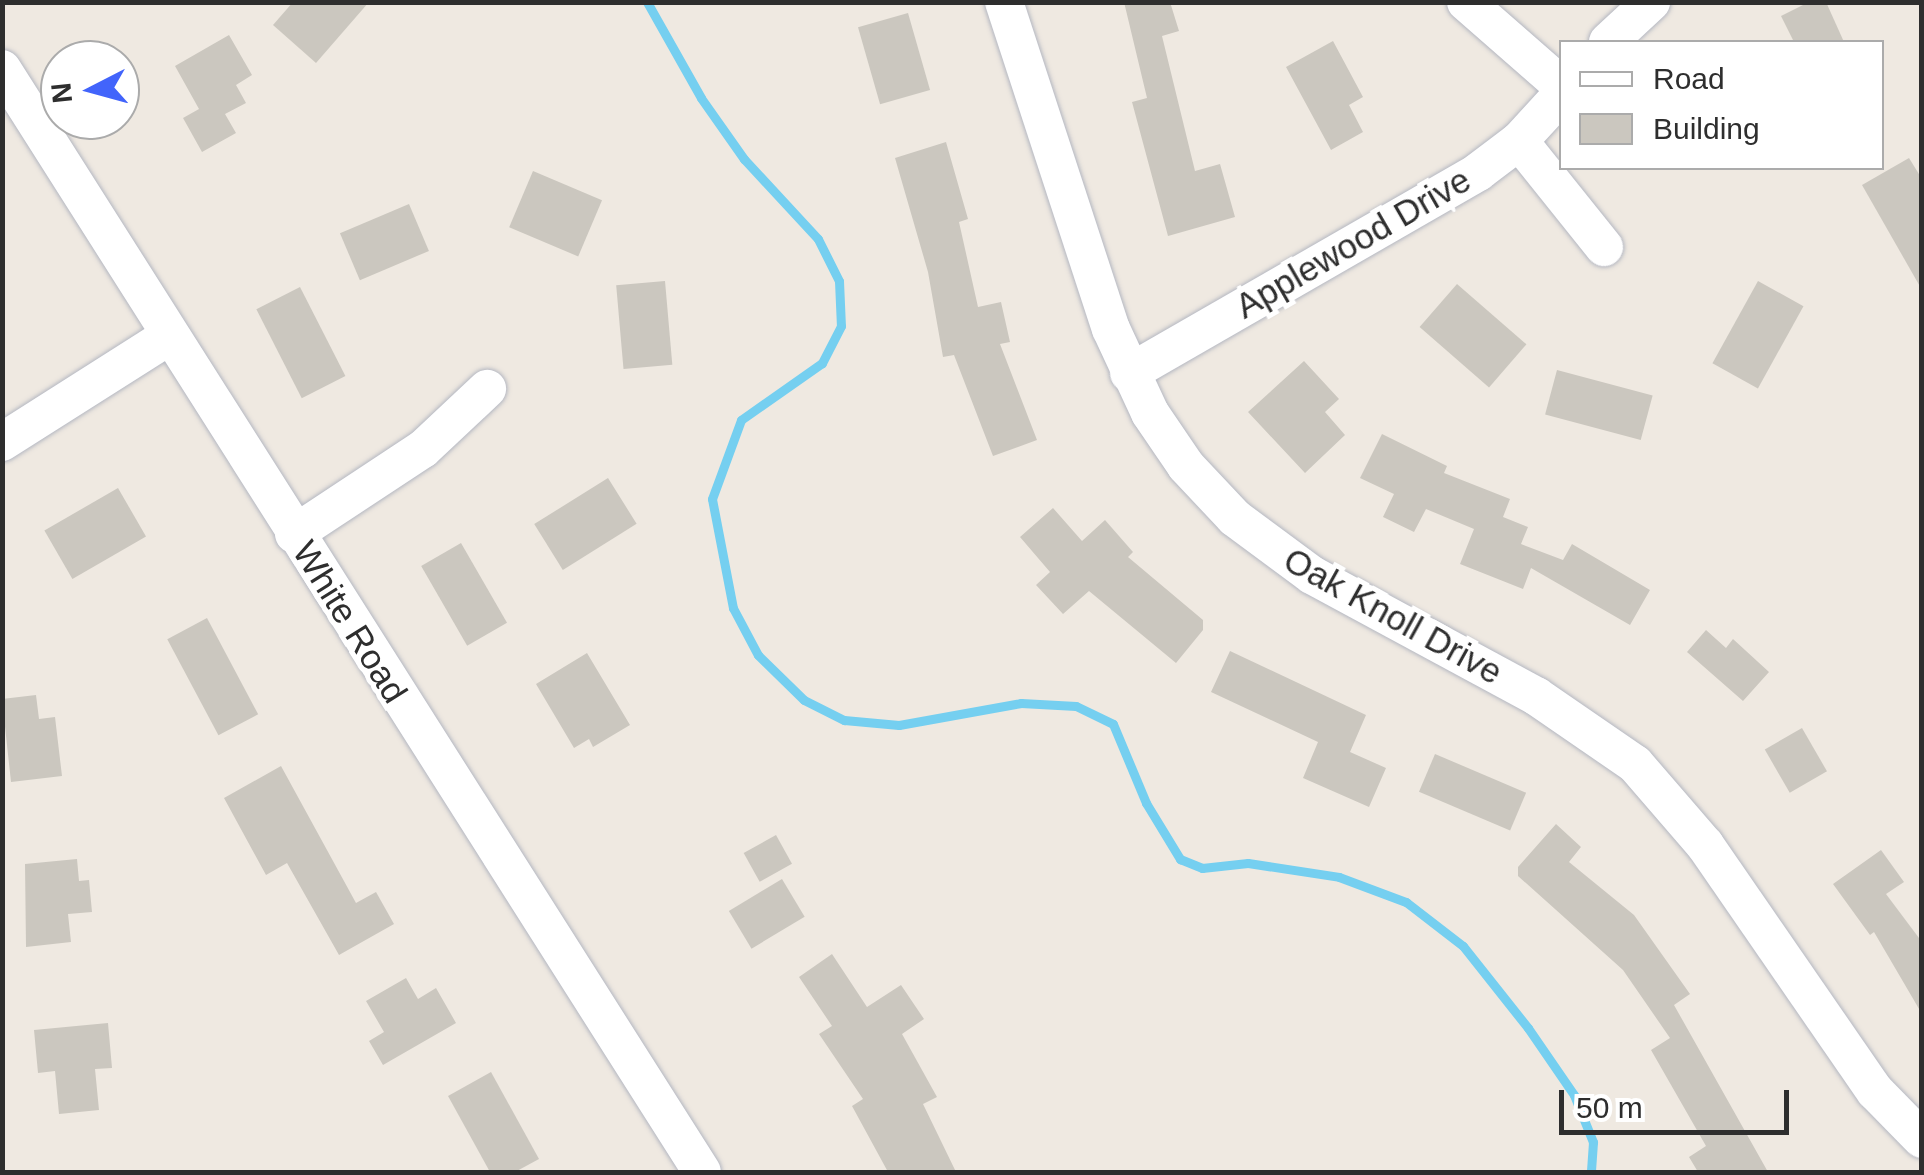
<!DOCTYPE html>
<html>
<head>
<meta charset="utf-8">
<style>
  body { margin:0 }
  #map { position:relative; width:1924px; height:1175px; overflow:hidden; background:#efe9e1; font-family:Arial,sans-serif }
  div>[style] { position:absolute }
  .stream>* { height:9px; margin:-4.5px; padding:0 4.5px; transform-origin:4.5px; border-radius:4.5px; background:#75cff0 }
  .building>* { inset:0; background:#cbc7bf; transform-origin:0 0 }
  .roads { filter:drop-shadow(0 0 2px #b4b7c1) drop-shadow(0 0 2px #b4b7c1) }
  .street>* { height:38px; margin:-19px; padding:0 19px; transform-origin:19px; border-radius:19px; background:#fff }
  span { translate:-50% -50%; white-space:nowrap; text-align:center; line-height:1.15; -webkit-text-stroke:10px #fff; paint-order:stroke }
  .street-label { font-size:35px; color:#2e2e2e }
  .frame { position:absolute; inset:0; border:5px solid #2e2e2e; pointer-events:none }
  .legend { position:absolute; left:1559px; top:40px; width:325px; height:130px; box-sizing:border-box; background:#fff; border:2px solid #ababab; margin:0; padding:12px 18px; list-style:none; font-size:30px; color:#2e2e2e }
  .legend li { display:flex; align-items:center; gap:20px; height:50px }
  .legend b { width:50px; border:2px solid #ababab }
  .north { position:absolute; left:40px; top:40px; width:100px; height:100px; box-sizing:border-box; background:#fff; border:2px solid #ababab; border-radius:50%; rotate:264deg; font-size:28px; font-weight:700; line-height:40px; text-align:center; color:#2e2e2e }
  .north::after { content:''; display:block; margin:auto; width:35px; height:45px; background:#4264fb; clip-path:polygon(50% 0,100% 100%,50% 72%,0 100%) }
  .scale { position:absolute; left:1559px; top:1090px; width:230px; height:45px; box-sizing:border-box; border:5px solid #2e2e2e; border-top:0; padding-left:12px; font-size:30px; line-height:35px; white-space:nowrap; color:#2e2e2e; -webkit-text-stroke:8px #fff; paint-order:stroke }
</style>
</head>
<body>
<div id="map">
  <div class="stream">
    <i style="left:647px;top:2px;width:110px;rotate:60.6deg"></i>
    <i style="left:701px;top:98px;width:75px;rotate:54.8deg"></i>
    <i style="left:744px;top:159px;width:109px;rotate:47.2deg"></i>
    <i style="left:818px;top:239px;width:47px;rotate:63.4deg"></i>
    <i style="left:839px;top:281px;width:45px;rotate:87.5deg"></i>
    <i style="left:841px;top:326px;width:42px;rotate:117.2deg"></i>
    <i style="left:822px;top:363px;width:99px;rotate:144.9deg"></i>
    <i style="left:741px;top:420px;width:84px;rotate:110.2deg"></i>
    <i style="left:712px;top:499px;width:111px;rotate:79.1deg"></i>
    <i style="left:733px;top:608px;width:53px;rotate:62deg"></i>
    <i style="left:758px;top:655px;width:64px;rotate:44.4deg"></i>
    <i style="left:804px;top:700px;width:45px;rotate:26.6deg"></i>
    <i style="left:844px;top:720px;width:55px;rotate:5.2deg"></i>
    <i style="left:899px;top:725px;width:124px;rotate:-10.2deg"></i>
    <i style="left:1021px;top:703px;width:55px;rotate:3.1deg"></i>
    <i style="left:1076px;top:706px;width:41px;rotate:25.9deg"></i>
    <i style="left:1113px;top:724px;width:86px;rotate:67.3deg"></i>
    <i style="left:1146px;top:803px;width:66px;rotate:58.7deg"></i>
    <i style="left:1180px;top:859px;width:24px;rotate:22deg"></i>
    <i style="left:1202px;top:868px;width:46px;rotate:-6.2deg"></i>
    <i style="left:1248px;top:863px;width:92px;rotate:8.7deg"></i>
    <i style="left:1339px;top:877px;width:72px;rotate:20.5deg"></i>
    <i style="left:1406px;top:902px;width:72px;rotate:37.7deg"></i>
    <i style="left:1463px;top:946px;width:105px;rotate:51.6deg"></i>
    <i style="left:1528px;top:1028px;width:81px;rotate:55.5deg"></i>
    <i style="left:1574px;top:1095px;width:51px;rotate:68deg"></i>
    <i style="left:1593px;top:1142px;width:30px;rotate:94deg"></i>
  </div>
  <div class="building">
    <i style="clip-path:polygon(293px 2px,369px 2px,316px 63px,273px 25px)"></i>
    <i style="clip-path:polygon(1124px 2px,1170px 2px,1179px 31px,1162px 36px,1195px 171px,1220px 164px,1235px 217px,1168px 236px,1132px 102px,1147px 98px)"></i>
    <i style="clip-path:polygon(1809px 2px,1826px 2px,1844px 42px,1794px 42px,1781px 16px)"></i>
    <i style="left:908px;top:13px;width:80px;height:52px;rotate:74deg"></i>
    <i style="clip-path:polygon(229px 35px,252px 75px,236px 85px,246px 103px,225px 114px,236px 133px,202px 152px,183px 118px,199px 109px,175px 66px)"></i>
    <i style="clip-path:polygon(1333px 41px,1363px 97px,1349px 105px,1363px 132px,1331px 150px,1286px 67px)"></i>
    <i style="clip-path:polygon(946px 142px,968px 219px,959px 222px,978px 307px,1001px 302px,1010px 342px,1000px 344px,1037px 440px,993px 456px,954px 355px,943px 357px,928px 272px,895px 158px)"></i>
    <i style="clip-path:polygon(1909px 158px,1922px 179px,1922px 290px,1862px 185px)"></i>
    <i style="left:533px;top:171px;width:75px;height:61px;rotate:23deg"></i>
    <i style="left:409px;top:204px;width:51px;height:75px;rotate:67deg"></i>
    <i style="left:665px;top:281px;width:84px;height:49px;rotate:85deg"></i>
    <i style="left:1758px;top:281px;width:52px;height:94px;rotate:29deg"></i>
    <i style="left:1457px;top:284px;width:92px;height:57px;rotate:41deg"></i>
    <i style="left:300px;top:287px;width:100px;height:49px;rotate:63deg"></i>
    <i style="clip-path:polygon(1304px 361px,1339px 399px,1325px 412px,1345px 435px,1305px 473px,1248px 412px)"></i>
    <i style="left:1557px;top:370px;width:99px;height:46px;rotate:15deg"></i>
    <i style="clip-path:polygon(1382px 434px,1447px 466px,1444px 473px,1510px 499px,1503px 517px,1528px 527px,1521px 544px,1563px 560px,1572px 544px,1650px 590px,1630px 625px,1531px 568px,1523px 589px,1460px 564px,1474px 529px,1426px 509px,1414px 532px,1383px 517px,1394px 494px,1360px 478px)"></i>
    <i style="left:608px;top:478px;width:54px;height:87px;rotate:58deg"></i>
    <i style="left:118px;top:488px;width:56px;height:85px;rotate:60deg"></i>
    <i style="clip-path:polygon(1053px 508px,1082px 541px,1105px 520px,1133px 552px,1128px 557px,1203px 620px,1203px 630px,1176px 663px,1089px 591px,1063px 614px,1036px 585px,1050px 572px,1020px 537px)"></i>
    <i style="left:461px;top:543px;width:92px;height:46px;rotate:60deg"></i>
    <i style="left:207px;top:618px;width:109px;height:45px;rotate:62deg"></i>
    <i style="clip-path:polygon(1706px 630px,1726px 648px,1733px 639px,1769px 672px,1743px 701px,1687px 652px)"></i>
    <i style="clip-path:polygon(1230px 651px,1366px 715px,1350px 752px,1386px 768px,1369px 807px,1303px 778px,1318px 742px,1211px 692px)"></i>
    <i style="clip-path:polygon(587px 653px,630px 725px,593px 747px,589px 739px,574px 748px,536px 684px)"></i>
    <i style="clip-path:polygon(36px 695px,39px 719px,55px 717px,62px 776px,11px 782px,2px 699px)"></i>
    <i style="left:1802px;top:728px;width:50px;height:43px;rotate:60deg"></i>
    <i style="left:1435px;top:754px;width:99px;height:41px;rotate:23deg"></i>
    <i style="clip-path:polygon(281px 766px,356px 903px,376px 892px,394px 924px,339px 955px,287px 863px,266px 875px,224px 798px)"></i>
    <i style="clip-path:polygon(1556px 824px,1581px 847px,1569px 862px,1634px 915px,1690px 994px,1674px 1005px,1768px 1172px,1698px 1172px,1689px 1157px,1706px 1146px,1651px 1050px,1670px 1038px,1623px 970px,1518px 876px,1518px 867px)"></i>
    <i style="left:776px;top:835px;width:33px;height:37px;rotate:61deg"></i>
    <i style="clip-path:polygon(1881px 850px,1904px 882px,1886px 894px,1922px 942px,1922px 1014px,1874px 932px,1870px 935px,1833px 884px)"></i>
    <i style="clip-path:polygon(77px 859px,79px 881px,89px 880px,92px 912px,68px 914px,71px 942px,26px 947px,25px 864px)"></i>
    <i style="left:782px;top:879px;width:44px;height:62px;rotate:59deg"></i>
    <i style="clip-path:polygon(832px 954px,867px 1007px,901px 985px,924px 1019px,902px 1034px,937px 1097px,923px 1104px,956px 1172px,888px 1172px,852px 1106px,863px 1099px,819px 1034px,832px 1026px,799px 977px)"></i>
    <i style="clip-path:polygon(406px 978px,418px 999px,436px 988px,456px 1023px,383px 1065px,369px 1041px,384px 1032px,366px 1001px)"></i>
    <i style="clip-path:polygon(108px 1023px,112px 1068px,95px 1069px,99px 1110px,59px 1114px,55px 1071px,38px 1073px,34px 1030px)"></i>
    <i style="clip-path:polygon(491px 1072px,539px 1159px,515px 1172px,490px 1172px,448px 1096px)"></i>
  </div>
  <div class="roads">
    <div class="street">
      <i style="left:1004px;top:2px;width:344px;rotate:71.9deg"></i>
      <i style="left:1111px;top:329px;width:93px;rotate:65.1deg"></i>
      <i style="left:1150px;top:413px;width:64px;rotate:55.8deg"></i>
      <i style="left:1186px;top:466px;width:71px;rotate:46.7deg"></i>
      <i style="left:1235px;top:518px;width:96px;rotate:36.5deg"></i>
      <i style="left:1312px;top:575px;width:255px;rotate:28.4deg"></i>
      <i style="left:1536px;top:696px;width:120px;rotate:34.5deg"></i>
      <i style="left:1635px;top:764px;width:107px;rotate:49.2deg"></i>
      <i style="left:1705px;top:845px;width:299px;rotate:55.4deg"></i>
      <i style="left:1875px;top:1091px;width:67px;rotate:45.6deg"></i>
      <i style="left:1466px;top:2px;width:128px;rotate:41.2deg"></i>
      <i style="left:1608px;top:42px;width:59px;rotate:-42.9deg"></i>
      <i style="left:2px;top:69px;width:1306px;rotate:57.6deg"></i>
      <i style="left:1519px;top:141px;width:136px;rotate:51.3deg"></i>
      <i style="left:1129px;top:373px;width:403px;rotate:-29.9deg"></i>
      <i style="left:1478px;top:172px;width:51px;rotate:-37.1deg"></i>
      <i style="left:1519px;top:141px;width:64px;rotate:-47.5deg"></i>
      <i style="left:2px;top:442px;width:198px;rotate:-32.4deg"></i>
      <i style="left:294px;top:534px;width:154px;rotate:-33.4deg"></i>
      <i style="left:423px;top:449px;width:88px;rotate:-43.2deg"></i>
    </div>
  </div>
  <div class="street-label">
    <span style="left:1353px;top:243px;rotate:-30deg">Applewood Drive</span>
    <span style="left:1393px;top:616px;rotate:29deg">Oak Knoll Drive</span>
    <span style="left:350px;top:622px;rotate:58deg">White Road</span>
  </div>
  <div class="frame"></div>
  <ul class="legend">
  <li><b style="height:12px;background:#fff"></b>Road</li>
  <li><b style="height:28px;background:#cbc7bf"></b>Building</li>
  </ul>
  <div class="north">N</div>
  <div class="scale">50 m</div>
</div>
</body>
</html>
